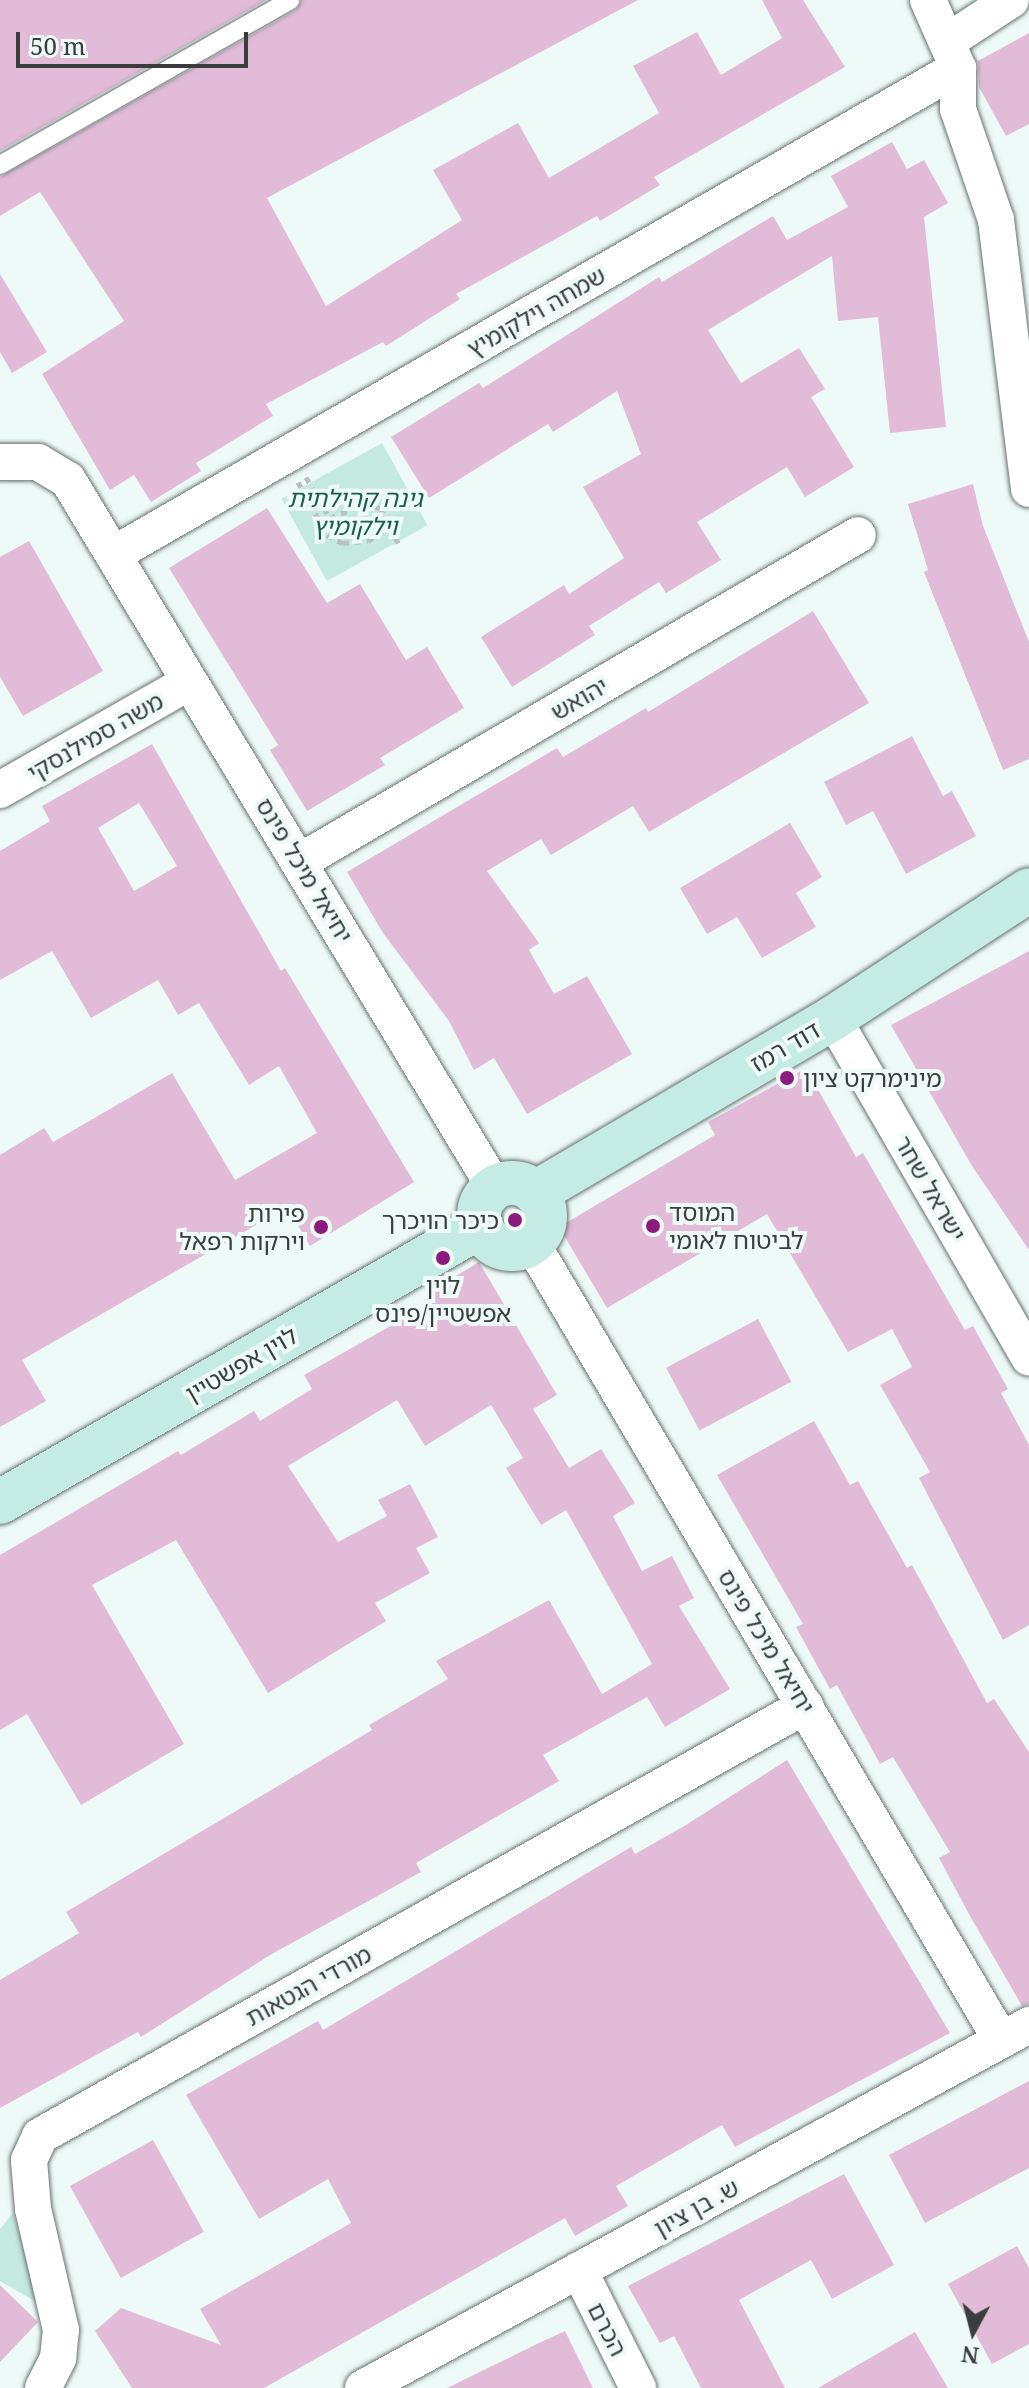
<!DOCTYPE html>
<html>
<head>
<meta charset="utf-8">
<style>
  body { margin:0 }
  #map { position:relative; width:1029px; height:2388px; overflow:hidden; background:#eefaf7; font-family:"Noto Serif","Noto Sans Hebrew",serif }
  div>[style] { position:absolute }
  .green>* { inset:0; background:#c4e9e0; transform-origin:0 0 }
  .building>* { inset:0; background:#e1bbd8; transform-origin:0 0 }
  .path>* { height:5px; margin-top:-2.5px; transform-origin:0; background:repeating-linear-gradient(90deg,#b7c1bf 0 6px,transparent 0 12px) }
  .roads { filter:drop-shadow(0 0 2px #687370) drop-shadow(0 0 2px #687370) }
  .lane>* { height:18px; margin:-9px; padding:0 9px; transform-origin:9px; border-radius:9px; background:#fff }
  .street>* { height:36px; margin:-18px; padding:0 18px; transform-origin:18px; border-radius:18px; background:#fff }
  .secondary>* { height:44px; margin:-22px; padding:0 22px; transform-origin:22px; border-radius:22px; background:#c4ebe4 }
  .secondary>.ring { margin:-22px; padding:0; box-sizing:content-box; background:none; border:44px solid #c4ebe4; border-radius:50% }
  .dots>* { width:22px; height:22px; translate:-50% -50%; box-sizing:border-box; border:4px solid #eefaf7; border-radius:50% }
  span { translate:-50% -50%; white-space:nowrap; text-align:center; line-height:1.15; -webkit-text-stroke:8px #eefaf7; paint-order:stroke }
  .street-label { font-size:24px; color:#393d3c }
  .park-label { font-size:24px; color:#185d50; font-style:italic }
  .poi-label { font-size:24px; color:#393d3c }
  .left { translate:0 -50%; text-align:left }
  .right { translate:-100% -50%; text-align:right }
  .north { position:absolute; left:933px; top:2292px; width:80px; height:80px; -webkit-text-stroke:6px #eefaf7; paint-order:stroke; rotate:187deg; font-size:22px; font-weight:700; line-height:32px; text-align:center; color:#393d3c }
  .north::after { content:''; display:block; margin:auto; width:28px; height:36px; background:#393d3c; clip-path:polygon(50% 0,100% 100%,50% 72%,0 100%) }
  .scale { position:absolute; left:16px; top:32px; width:232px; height:36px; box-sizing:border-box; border:4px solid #393d3c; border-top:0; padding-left:10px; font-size:24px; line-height:28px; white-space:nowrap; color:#393d3c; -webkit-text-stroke:6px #eefaf7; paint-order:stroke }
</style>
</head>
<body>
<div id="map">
  <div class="green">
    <i style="left:382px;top:443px;width:94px;height:115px;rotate:61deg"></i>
    <i style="clip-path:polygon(13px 2213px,40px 2304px,0 2281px,0 2229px)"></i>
  </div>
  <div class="building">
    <i style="clip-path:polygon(0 0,266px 0,0 151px)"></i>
    <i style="clip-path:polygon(302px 0,638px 0,267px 198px,326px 306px,462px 220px,433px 170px,518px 123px,549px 178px,659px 113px,633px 66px,697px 32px,721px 75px,782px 38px,762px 0,803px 0,845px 67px,654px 177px,660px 185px,600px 221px,597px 216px,456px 294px,460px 299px,386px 346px,383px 342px,266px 404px,273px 416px,196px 463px,201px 471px,151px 502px,134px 475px,110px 490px,42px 374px,124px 321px,40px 192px,0 216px,0 177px,296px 10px)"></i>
    <i style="clip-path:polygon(1029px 33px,1029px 124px,1006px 136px,979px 87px,978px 61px)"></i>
    <i style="clip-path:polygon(892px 142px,907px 169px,924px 160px,948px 203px,924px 217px,946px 427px,890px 433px,878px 317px,838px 321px,832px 256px,708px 330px,741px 383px,799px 348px,825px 389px,811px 397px,854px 467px,805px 497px,787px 467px,697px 522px,721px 560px,666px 593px,659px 582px,589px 626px,595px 635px,512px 687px,481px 637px,564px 585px,569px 594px,624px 558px,583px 487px,641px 454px,617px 391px,553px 432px,548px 424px,429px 498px,391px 437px,479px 383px,483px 388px,659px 277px,662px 282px,773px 216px,787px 240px,848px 207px,831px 176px)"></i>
    <i style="clip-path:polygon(0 274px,47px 352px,12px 373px,0 352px)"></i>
    <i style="clip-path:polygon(973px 484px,983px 526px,1029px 642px,1029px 759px,1003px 770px,924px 572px,928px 570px,908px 504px)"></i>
    <i style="clip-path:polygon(267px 508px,327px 603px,360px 584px,406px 660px,427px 647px,464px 708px,380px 758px,385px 765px,307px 811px,270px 750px,278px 745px,169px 568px)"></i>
    <i style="clip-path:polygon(29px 541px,103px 671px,23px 716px,0 677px,0 557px)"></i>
    <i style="clip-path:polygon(813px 611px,869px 703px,649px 832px,633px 806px,551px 855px,541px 839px,487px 871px,539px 943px,529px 950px,554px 994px,587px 976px,632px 1054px,527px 1114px,494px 1058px,474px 1070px,449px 1021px,383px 933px,347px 872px,557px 748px,563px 757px,646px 708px,648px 712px)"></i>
    <i style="clip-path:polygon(912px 736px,943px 796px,952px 791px,976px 836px,906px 874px,873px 811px,846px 825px,824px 782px)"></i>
    <i style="clip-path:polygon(evenodd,152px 744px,281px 971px,285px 968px,414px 1182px,310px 1246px,287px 1207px,22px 1360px,46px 1401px,0 1427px,0 1155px,44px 1128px,53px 1142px,172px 1073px,235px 1180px,317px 1133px,279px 1066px,249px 1085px,199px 1003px,178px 1015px,158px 980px,91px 1018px,52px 951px,0 980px,0 851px,50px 821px,42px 806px,152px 744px,139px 803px,177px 866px,134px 891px,98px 828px,139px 803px)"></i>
    <i style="clip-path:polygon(790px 823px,822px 877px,796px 893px,816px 927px,762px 958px,737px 917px,707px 934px,680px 888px)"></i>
    <i style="clip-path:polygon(1029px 951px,1029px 1250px,972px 1166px,891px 1025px)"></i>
    <i style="clip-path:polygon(806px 1068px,856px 1157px,863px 1153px,965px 1330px,973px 1326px,1008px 1389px,1001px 1393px,1029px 1445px,1029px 1625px,1003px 1640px,919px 1478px,930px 1472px,880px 1385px,912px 1367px,892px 1329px,848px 1352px,767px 1214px,607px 1308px,559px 1227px,715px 1135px,708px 1122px)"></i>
    <i style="clip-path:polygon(479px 1262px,557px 1395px,533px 1409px,569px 1468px,601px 1449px,635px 1503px,613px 1516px,642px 1571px,672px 1556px,694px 1598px,679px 1606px,730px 1689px,665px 1727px,647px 1697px,543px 1755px,559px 1781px,416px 1863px,421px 1872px,270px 1955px,141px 2037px,138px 2032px,0 2108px,0 1980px,79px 1933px,66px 1912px,372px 1730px,369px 1725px,448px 1679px,436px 1661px,549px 1600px,602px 1694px,652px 1664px,566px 1510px,541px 1525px,506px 1468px,523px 1458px,491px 1405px,425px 1446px,397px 1400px,288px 1466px,338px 1542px,387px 1516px,378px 1500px,410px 1484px,438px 1537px,416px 1548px,430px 1573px,375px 1603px,386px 1621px,268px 1693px,176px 1540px,92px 1585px,184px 1744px,81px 1805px,27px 1714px,0 1730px,0 1555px,178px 1451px,181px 1455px,254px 1411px,260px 1421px,312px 1389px,304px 1375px,431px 1303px,426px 1294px)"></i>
    <i style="left:758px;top:1319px;width:71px;height:104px;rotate:62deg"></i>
    <i style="clip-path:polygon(814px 1421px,850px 1485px,858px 1481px,907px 1568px,912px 1565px,987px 1703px,994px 1699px,1029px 1752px,1029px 2004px,1022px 2006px,970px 1916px,939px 1858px,950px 1852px,893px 1757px,880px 1764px,837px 1685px,830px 1689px,796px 1627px,803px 1624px,717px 1475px)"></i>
    <i style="clip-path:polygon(787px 1760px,950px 2033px,735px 2147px,722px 2125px,616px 2186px,628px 2206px,575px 2236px,565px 2218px,264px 2388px,132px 2388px,95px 2331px,121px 2308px,221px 2345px,200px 2309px,351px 2223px,328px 2179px,259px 2219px,186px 2095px,318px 2021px,323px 2030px,631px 1847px,635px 1854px,686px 1825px)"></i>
    <i style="clip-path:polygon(1029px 2081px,1029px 2168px,925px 2223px,889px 2155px)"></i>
    <i style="left:153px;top:2140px;width:105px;height:95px;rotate:61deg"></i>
    <i style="clip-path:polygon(844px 2174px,894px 2265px,832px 2299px,811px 2260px,739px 2300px,785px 2388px,701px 2388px,674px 2336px,660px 2343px,628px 2286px)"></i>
    <i style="clip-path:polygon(1017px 2246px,1029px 2268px,1029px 2344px,992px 2364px,948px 2284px)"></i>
    <i style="clip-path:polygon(0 2285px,38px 2322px,0 2362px)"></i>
    <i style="clip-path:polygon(565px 2331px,593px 2388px,447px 2388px,539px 2343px)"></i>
    <i style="clip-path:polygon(915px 2332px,948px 2388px,818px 2388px)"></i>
  </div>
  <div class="path">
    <i style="left:306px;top:477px;width:48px;rotate:59.7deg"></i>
    <i style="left:330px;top:518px;width:35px;rotate:-22deg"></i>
    <i style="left:363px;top:505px;width:17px;rotate:10deg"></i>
    <i style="left:380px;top:508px;width:21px;rotate:62deg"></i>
    <i style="left:298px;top:482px;width:60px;rotate:61.3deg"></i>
    <i style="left:327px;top:535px;width:18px;rotate:27deg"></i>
    <i style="left:343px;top:543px;width:25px;rotate:-5deg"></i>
    <i style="left:368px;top:541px;width:26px;rotate:-32deg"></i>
    <i style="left:390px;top:527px;width:20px;rotate:63deg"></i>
  </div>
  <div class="roads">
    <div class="lane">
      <i style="left:0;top:165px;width:334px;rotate:-29.6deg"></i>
    </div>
    <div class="street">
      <i style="left:928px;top:0;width:74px;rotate:66.2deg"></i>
      <i style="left:958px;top:68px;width:41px;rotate:90deg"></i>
      <i style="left:958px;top:109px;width:117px;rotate:71.1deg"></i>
      <i style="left:996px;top:220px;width:271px;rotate:83deg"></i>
      <i style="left:948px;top:41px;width:75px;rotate:-33.1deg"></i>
      <i style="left:0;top:462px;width:38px"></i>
      <i style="left:38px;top:462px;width:35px;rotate:31deg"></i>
      <i style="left:68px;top:480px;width:827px;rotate:58.91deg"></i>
      <i style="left:114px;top:554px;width:974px;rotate:-29.93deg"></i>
      <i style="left:0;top:790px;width:218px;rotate:-29.7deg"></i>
      <i style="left:301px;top:861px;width:645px;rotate:-30.34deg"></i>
      <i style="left:833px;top:1018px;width:392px;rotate:60deg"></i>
      <i style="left:531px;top:1242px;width:926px;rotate:59.5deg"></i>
      <i style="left:579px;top:2270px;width:132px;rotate:63.4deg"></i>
      <i style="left:43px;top:2388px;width:34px;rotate:-63deg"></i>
      <i style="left:58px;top:2358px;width:28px;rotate:-84deg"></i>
      <i style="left:61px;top:2330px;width:124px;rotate:-103deg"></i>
      <i style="left:33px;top:2209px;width:49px;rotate:-94.7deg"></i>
      <i style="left:29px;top:2160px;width:26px;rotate:-65deg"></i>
      <i style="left:40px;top:2136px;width:878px;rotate:-29.34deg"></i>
      <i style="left:363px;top:2388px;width:759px;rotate:-28.59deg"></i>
    </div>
    <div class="secondary">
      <i class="ring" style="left:479px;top:1183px;width:22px;height:22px"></i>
      <i style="left:535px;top:1193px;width:346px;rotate:-30.4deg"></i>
      <i style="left:833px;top:1018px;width:234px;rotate:-33.1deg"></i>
      <i style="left:0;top:1502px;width:555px;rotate:-29.85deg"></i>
    </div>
  </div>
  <div class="dots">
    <i style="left:787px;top:1078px;background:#8d1b7e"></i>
    <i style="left:515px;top:1220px;background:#8d1b7e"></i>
    <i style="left:653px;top:1226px;background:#8d1b7e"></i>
    <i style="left:321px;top:1227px;background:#8d1b7e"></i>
    <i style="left:443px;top:1258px;background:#8d1b7e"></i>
  </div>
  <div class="street-label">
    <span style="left:536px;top:311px;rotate:-30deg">שמחה וילקומיץ</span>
    <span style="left:579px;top:698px;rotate:-30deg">יהואש</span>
    <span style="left:95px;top:736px;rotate:-30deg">משה סמילנסקי</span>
    <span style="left:305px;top:870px;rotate:59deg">יחיאל מיכל פינס</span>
    <span style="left:785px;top:1046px;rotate:-30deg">דוד רמז</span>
    <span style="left:931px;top:1188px;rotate:60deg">ישראל שחר</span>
    <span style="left:241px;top:1364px;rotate:-30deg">לוין אפשטיין</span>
    <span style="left:767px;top:1641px;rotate:59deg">יחיאל מיכל פינס</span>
    <span style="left:308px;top:1985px;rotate:-29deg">מורדי הגטאות</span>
    <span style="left:696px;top:2207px;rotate:-29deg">ש. בן ציון</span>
    <span style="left:608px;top:2329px;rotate:63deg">הכרם</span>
  </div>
  <div class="park-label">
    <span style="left:355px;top:512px">גינה קהילתית<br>וילקומיץ</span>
  </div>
  <div class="poi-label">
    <span class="left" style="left:803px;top:1078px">מינימרקט ציון</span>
    <span class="left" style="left:669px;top:1226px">המוסד<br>לביטוח לאומי</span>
    <span class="right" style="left:305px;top:1227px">פירות<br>וירקות רפאל</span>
    <span class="right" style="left:499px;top:1220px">כיכר הויכרך</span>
    <span style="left:443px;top:1299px">לוין<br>אפשטיין/פינס</span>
  </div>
  <div class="north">N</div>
  <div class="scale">50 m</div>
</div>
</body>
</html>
